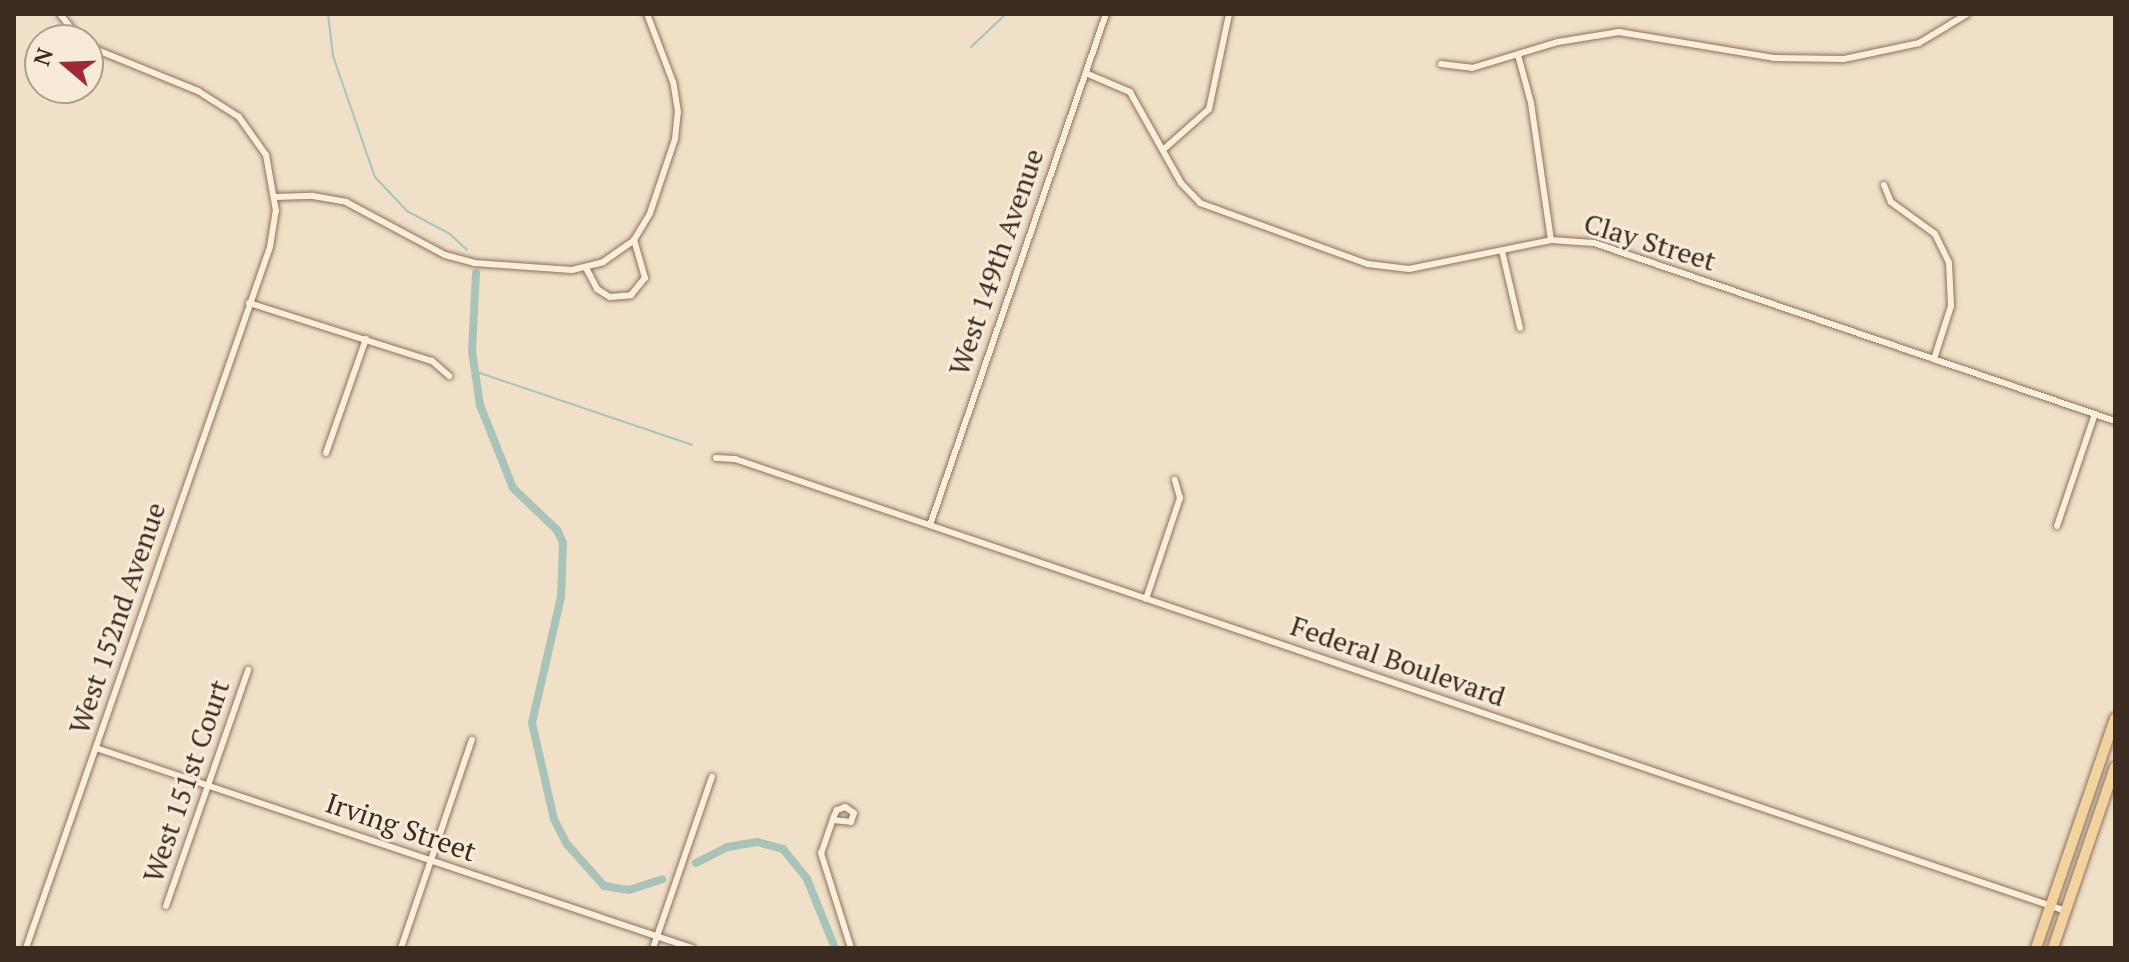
<!DOCTYPE html>
<html>
<head>
<meta charset="utf-8">
<style>
  body { margin:0 }
  #map { position:relative; width:2129px; height:962px; overflow:hidden; background:#f0e0c7; font-family:"PT Serif",serif }
  div>[style] { position:absolute }
  .stream>* { height:2px; margin:-1px; padding:0 1px; transform-origin:1px; border-radius:1px; background:#a9c3b9 }
  .canal>* { height:8px; margin:-4px; padding:0 4px; transform-origin:4px; border-radius:4px; background:#a9c3b9 }
  .roads { filter:drop-shadow(0 0 2px #8c715c) drop-shadow(0 0 2px #8c715c) }
  .street>* { height:6px; margin:-3px; padding:0 3px; transform-origin:3px; border-radius:3px; background:#faeedb }
  .primary>* { height:10px; margin:-5px; padding:0 5px; transform-origin:5px; border-radius:5px; background:#f2d29f }
  span { translate:-50% -50%; white-space:nowrap; text-align:center; line-height:1.15; -webkit-text-stroke:6px #f7ebd7; paint-order:stroke }
  .street-label { font-size:28px; color:#3c2b20 }
  .frame { position:absolute; inset:0; border:16px solid #3c2b20; pointer-events:none }
  .north { position:absolute; left:24px; top:24px; width:80px; height:80px; box-sizing:border-box; background:#f7ebd7; border:2px solid #ac9e8e; border-radius:50%; rotate:289deg; font-size:22px; font-weight:700; line-height:32px; text-align:center; color:#3c2b20 }
  .north::after { content:''; display:block; margin:auto; width:28px; height:36px; background:#9d2a35; clip-path:polygon(50% 0,100% 100%,50% 72%,0 100%) }
</style>
</head>
<body>
<div id="map">
  <div class="stream">
    <i style="left:328px;top:14px;width:42px;rotate:83.2deg"></i>
    <i style="left:333px;top:56px;width:128px;rotate:70.9deg"></i>
    <i style="left:375px;top:177px;width:47px;rotate:46.7deg"></i>
    <i style="left:407px;top:211px;width:49px;rotate:28.1deg"></i>
    <i style="left:450px;top:234px;width:23px;rotate:43deg"></i>
    <i style="left:971px;top:47px;width:48px;rotate:-43.3deg"></i>
    <i style="left:474px;top:371px;width:230px;rotate:18.7deg"></i>
  </div>
  <div class="canal">
    <i style="left:476px;top:273px;width:78px;rotate:92.9deg"></i>
    <i style="left:472px;top:351px;width:55px;rotate:81.6deg"></i>
    <i style="left:480px;top:405px;width:89px;rotate:68.3deg"></i>
    <i style="left:513px;top:488px;width:61px;rotate:43.7deg"></i>
    <i style="left:557px;top:530px;width:14px;rotate:65deg"></i>
    <i style="left:563px;top:543px;width:54px;rotate:92.1deg"></i>
    <i style="left:561px;top:597px;width:129px;rotate:103deg"></i>
    <i style="left:532px;top:723px;width:98px;rotate:77.1deg"></i>
    <i style="left:554px;top:819px;width:27px;rotate:63deg"></i>
    <i style="left:566px;top:843px;width:57px;rotate:48.5deg"></i>
    <i style="left:604px;top:886px;width:25px;rotate:9deg"></i>
    <i style="left:629px;top:890px;width:35px;rotate:-18deg"></i>
    <i style="left:696px;top:863px;width:36px;rotate:-27deg"></i>
    <i style="left:728px;top:847px;width:29px;rotate:-10deg"></i>
    <i style="left:757px;top:842px;width:27px;rotate:15deg"></i>
    <i style="left:783px;top:849px;width:38px;rotate:51deg"></i>
    <i style="left:807px;top:879px;width:74px;rotate:67.9deg"></i>
  </div>
  <div class="roads">
    <div class="street">
      <i style="left:60px;top:14px;width:33px;rotate:52deg"></i>
      <i style="left:1518px;top:55px;width:50px;rotate:74.8deg"></i>
      <i style="left:1531px;top:103px;width:138px;rotate:81.7deg"></i>
      <i style="left:1441px;top:64px;width:31px;rotate:7deg"></i>
      <i style="left:1472px;top:68px;width:90px;rotate:-16.8deg"></i>
      <i style="left:1558px;top:42px;width:62px;rotate:-9.3deg"></i>
      <i style="left:1619px;top:32px;width:157px;rotate:9.5deg"></i>
      <i style="left:1774px;top:58px;width:70px;rotate:0.8deg"></i>
      <i style="left:1844px;top:59px;width:77px;rotate:-12deg"></i>
      <i style="left:1919px;top:43px;width:56px;rotate:-31.1deg"></i>
      <i style="left:1088px;top:74px;width:46px;rotate:23.2deg"></i>
      <i style="left:1130px;top:92px;width:104px;rotate:60.7deg"></i>
      <i style="left:1181px;top:183px;width:28px;rotate:46deg"></i>
      <i style="left:1200px;top:203px;width:179px;rotate:20deg"></i>
      <i style="left:1368px;top:264px;width:41px;rotate:7deg"></i>
      <i style="left:1409px;top:269px;width:145px;rotate:-11.5deg"></i>
      <i style="left:1551px;top:240px;width:43px;rotate:4deg"></i>
      <i style="left:1594px;top:243px;width:551px;rotate:18.86deg"></i>
      <i style="left:1164px;top:149px;width:60px;rotate:-41.6deg"></i>
      <i style="left:1209px;top:109px;width:97px;rotate:-78.1deg"></i>
      <i style="left:1884px;top:185px;width:18px;rotate:68deg"></i>
      <i style="left:1891px;top:202px;width:54px;rotate:36deg"></i>
      <i style="left:1935px;top:234px;width:32px;rotate:64deg"></i>
      <i style="left:1949px;top:263px;width:43px;rotate:87.3deg"></i>
      <i style="left:1951px;top:306px;width:56px;rotate:107.8deg"></i>
      <i style="left:276px;top:197px;width:37px;rotate:-2deg"></i>
      <i style="left:313px;top:196px;width:34px;rotate:10deg"></i>
      <i style="left:346px;top:202px;width:112px;rotate:28.2deg"></i>
      <i style="left:445px;top:255px;width:30px;rotate:15deg"></i>
      <i style="left:474px;top:263px;width:98px;rotate:4.1deg"></i>
      <i style="left:572px;top:270px;width:32px;rotate:-14deg"></i>
      <i style="left:603px;top:262px;width:38px;rotate:-35deg"></i>
      <i style="left:1502px;top:251px;width:79px;rotate:76.8deg"></i>
      <i style="left:586px;top:268px;width:24px;rotate:62deg"></i>
      <i style="left:597px;top:289px;width:15px;rotate:32deg"></i>
      <i style="left:610px;top:297px;width:21px;rotate:-5deg"></i>
      <i style="left:631px;top:295px;width:22px;rotate:-51deg"></i>
      <i style="left:645px;top:278px;width:40px;rotate:-106deg"></i>
      <i style="left:634px;top:240px;width:31px;rotate:-59deg"></i>
      <i style="left:650px;top:213px;width:78px;rotate:-71.3deg"></i>
      <i style="left:675px;top:139px;width:27px;rotate:-84deg"></i>
      <i style="left:678px;top:112px;width:30px;rotate:-99deg"></i>
      <i style="left:673px;top:82px;width:73px;rotate:-110.9deg"></i>
      <i style="left:249px;top:303px;width:192px;rotate:17.6deg"></i>
      <i style="left:432px;top:361px;width:23px;rotate:41deg"></i>
      <i style="left:326px;top:453px;width:121px;rotate:-70.7deg"></i>
      <i style="left:716px;top:458px;width:19px;rotate:3deg"></i>
      <i style="left:735px;top:459px;width:1406px;rotate:18.76deg"></i>
      <i style="left:930px;top:525px;width:540px;rotate:-71deg"></i>
      <i style="left:2057px;top:526px;width:118px;rotate:-71.3deg"></i>
      <i style="left:1146px;top:599px;width:107px;rotate:-71.4deg"></i>
      <i style="left:1180px;top:498px;width:19px;rotate:-106deg"></i>
      <i style="left:96px;top:748px;width:629px;rotate:18.55deg"></i>
      <i style="left:833px;top:820px;width:18px;rotate:6deg"></i>
      <i style="left:851px;top:822px;width:9px;rotate:-72deg"></i>
      <i style="left:854px;top:813px;width:11px;rotate:-146deg"></i>
      <i style="left:845px;top:807px;width:9px;rotate:159deg"></i>
      <i style="left:837px;top:810px;width:7px;rotate:117deg"></i>
      <i style="left:834px;top:816px;width:39px;rotate:109deg"></i>
      <i style="left:821px;top:853px;width:100px;rotate:72.5deg"></i>
      <i style="left:166px;top:906px;width:250px;rotate:-70.8deg"></i>
      <i style="left:26px;top:948px;width:742px;rotate:-70.81deg"></i>
      <i style="left:270px;top:247px;width:36px;rotate:-81deg"></i>
      <i style="left:276px;top:211px;width:57px;rotate:-100.1deg"></i>
      <i style="left:266px;top:155px;width:47px;rotate:-125.4deg"></i>
      <i style="left:239px;top:117px;width:49px;rotate:-147.6deg"></i>
      <i style="left:198px;top:91px;width:119px;rotate:-157.8deg"></i>
      <i style="left:401px;top:948px;width:220px;rotate:-71.2deg"></i>
      <i style="left:653px;top:948px;width:181px;rotate:-71deg"></i>
    </div>
    <div class="primary">
      <i style="left:2036px;top:948px;width:243px;rotate:-71deg"></i>
      <i style="left:2053px;top:948px;width:191px;rotate:-71.1deg"></i>
    </div>
  </div>
  <div class="street-label">
    <span style="left:1650px;top:242px;rotate:17deg">Clay Street</span>
    <span style="left:996px;top:262px;rotate:-71deg">West 149th Avenue</span>
    <span style="left:117px;top:618px;rotate:-71deg">West 152nd Avenue</span>
    <span style="left:1398px;top:661px;rotate:19deg">Federal Boulevard</span>
    <span style="left:186px;top:781px;rotate:-71deg">West 151st Court</span>
    <span style="left:401px;top:827px;rotate:19deg">Irving Street</span>
  </div>
  <div class="frame"></div>
  <div class="north">N</div>
</div>
</body>
</html>
